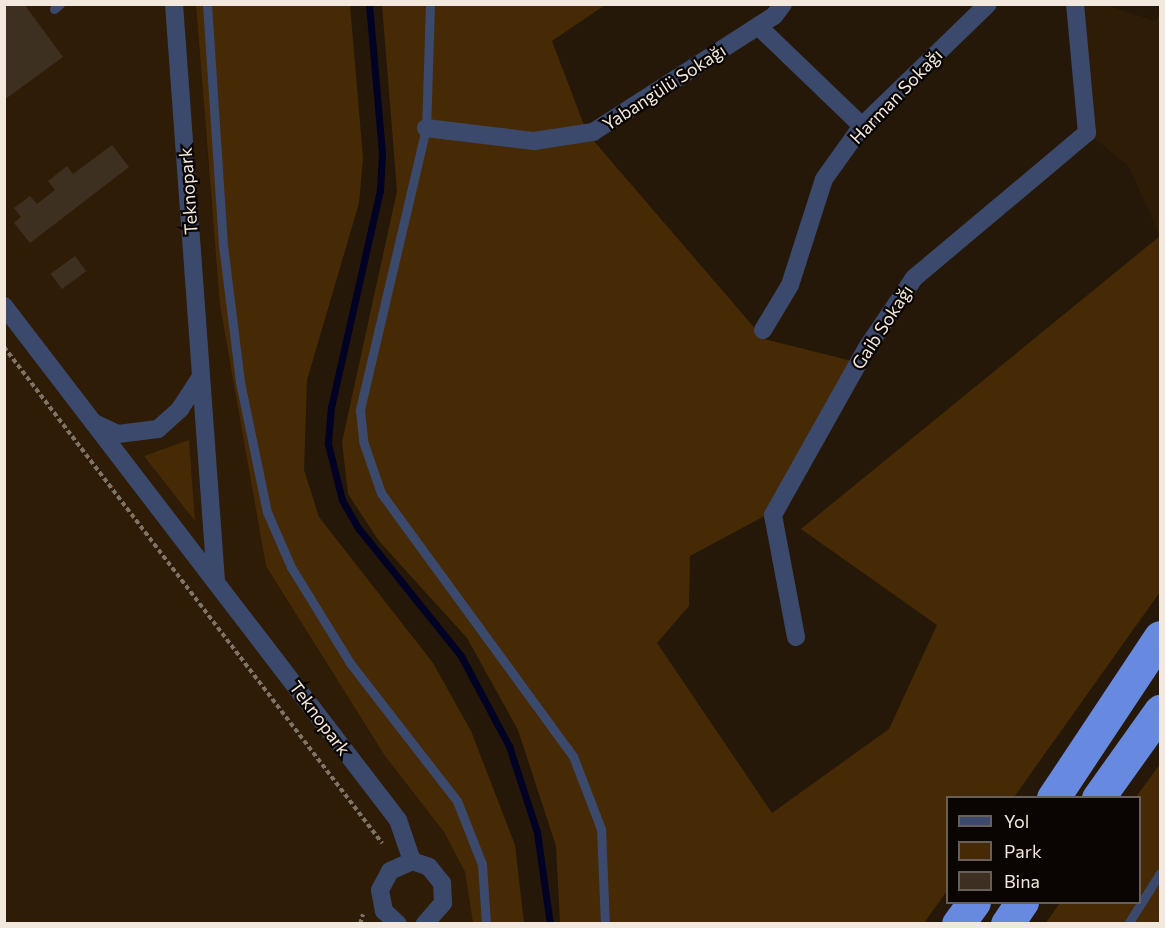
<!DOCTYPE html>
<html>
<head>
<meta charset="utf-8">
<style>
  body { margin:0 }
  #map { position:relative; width:1165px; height:928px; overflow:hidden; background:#251808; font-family:Commissioner,sans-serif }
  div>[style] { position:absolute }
  .built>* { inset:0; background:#2e1c07 }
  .green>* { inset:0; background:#462a05 }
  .stream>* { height:7px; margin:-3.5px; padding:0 3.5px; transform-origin:3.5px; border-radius:3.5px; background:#010224 }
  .building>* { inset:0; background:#3e3020; transform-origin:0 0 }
  .path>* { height:4px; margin-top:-2px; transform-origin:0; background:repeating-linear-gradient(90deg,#807467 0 4.5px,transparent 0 7.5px) }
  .service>* { height:9px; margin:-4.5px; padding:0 4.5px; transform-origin:4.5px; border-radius:4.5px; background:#3b4a6c }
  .minor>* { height:18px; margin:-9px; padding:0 9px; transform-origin:9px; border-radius:9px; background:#3b4a6c }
  .motorway>* { height:33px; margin:-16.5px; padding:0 16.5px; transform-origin:16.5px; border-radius:16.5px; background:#678ae0 }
  span { translate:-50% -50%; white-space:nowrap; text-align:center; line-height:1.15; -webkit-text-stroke:4.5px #0a0502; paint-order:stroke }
  .street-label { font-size:18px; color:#f2e8de }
  .frame { position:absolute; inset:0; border:6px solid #f2e8de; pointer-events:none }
  .legend { position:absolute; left:946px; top:796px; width:195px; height:108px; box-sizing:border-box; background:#0a0502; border:2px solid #67605a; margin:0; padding:8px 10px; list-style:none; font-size:18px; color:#f2e8de }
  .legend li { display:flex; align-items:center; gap:12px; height:30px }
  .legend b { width:30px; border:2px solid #67605a }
</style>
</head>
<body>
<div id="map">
  <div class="built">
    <i style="clip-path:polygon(5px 5px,196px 5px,211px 202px,266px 566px,385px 756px,444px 832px,465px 872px,473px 923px,5px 924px)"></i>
    <i style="clip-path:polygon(1073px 5px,1106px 5px,1155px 21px,1160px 14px,1160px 236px,1128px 165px,1087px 133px)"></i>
  </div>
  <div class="green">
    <i style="clip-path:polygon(196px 5px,350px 5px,363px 158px,359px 203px,307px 380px,304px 470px,319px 517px,433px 663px,471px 731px,515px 845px,524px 923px,473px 923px,465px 872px,444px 832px,385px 756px,266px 566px,220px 305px)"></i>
    <i style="clip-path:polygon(382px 5px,605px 5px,552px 41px,587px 133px,764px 339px,852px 361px,770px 513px,690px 556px,689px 606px,657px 643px,772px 813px,889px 729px,937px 625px,801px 529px,1160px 236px,1160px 592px,1014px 797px,948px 798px,947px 891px,924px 923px,560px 923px,556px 846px,518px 730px,467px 638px,379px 541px,348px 494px,342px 442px,397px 191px)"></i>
    <i style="clip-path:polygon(189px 440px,195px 521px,144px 456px)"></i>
    <i style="clip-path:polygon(1160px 764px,1160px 923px,1045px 924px,1060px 903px,1140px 902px,1136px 797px)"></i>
  </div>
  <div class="stream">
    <i style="left:369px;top:4px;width:150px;rotate:85deg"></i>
    <i style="left:382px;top:153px;width:37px;rotate:93deg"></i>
    <i style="left:380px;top:190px;width:222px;rotate:102.7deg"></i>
    <i style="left:331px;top:407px;width:37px;rotate:95deg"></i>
    <i style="left:328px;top:444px;width:58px;rotate:76deg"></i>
    <i style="left:342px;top:500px;width:34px;rotate:60deg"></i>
    <i style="left:359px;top:529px;width:163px;rotate:51.2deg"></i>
    <i style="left:461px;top:656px;width:102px;rotate:61.9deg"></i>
    <i style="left:509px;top:746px;width:90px;rotate:72deg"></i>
    <i style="left:537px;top:832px;width:93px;rotate:82deg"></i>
  </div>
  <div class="building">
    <i style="clip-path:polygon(4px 4px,24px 4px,63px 57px,4px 100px)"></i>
    <i style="clip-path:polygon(112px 145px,129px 167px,30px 243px,14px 223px,21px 217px,14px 208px,30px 196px,37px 204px,55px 190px,48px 181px,67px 166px,73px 174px)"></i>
    <i style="left:75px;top:256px;width:19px;height:30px;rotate:54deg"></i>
  </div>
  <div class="path">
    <i style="left:4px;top:347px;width:624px;rotate:52.69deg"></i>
    <i style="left:360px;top:924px;width:10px;rotate:-73deg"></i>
  </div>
  <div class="service">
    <i style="left:207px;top:4px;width:242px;rotate:86.2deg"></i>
    <i style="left:223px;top:245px;width:138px;rotate:82.9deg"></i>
    <i style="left:240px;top:382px;width:133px;rotate:78.3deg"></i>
    <i style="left:267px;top:512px;width:60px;rotate:66.4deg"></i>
    <i style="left:291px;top:567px;width:113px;rotate:58.4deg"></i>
    <i style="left:350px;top:663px;width:175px;rotate:52.2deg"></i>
    <i style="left:457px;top:801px;width:68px;rotate:68.4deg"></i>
    <i style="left:482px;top:864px;width:60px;rotate:86.2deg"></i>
    <i style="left:430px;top:4px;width:124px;rotate:91.8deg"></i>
    <i style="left:426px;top:128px;width:290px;rotate:103.2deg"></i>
    <i style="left:360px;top:410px;width:31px;rotate:84deg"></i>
    <i style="left:363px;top:441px;width:55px;rotate:70.9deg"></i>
    <i style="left:381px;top:493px;width:326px;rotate:53.9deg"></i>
    <i style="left:573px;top:756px;width:78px;rotate:69deg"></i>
    <i style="left:601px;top:829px;width:95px;rotate:87.6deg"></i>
    <i style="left:54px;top:9px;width:8px;rotate:-40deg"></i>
    <i style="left:1128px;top:924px;width:60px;rotate:-57.9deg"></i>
  </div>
  <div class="minor">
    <i style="left:174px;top:4px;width:579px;rotate:85.84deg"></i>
    <i style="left:758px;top:26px;width:144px;rotate:43.9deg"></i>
    <i style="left:426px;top:128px;width:109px;rotate:6.9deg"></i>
    <i style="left:534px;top:141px;width:60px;rotate:-8.7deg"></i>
    <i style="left:593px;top:132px;width:215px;rotate:-32.7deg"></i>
    <i style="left:774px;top:16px;width:15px;rotate:-53deg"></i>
    <i style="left:4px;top:306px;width:648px;rotate:52.53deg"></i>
    <i style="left:398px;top:820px;width:43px;rotate:71.1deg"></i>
    <i style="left:763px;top:330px;width:52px;rotate:-59deg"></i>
    <i style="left:790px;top:285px;width:111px;rotate:-72.2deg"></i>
    <i style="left:824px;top:179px;width:65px;rotate:-54.4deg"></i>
    <i style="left:862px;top:126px;width:175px;rotate:-44.1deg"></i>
    <i style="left:94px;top:423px;width:26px;rotate:25deg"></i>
    <i style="left:118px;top:434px;width:40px;rotate:-7.1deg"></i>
    <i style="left:158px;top:429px;width:30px;rotate:-42deg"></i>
    <i style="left:180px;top:409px;width:37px;rotate:-57deg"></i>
    <i style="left:796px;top:637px;width:124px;rotate:-100.7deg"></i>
    <i style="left:773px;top:515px;width:194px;rotate:-60.7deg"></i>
    <i style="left:868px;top:346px;width:82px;rotate:-55.9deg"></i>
    <i style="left:914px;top:278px;width:226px;rotate:-40deg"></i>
    <i style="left:1087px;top:133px;width:130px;rotate:-95.3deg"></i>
    <i style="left:398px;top:924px;width:19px;rotate:-137deg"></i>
    <i style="left:384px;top:911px;width:21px;rotate:-101deg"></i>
    <i style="left:380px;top:890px;width:21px;rotate:-62deg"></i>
    <i style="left:390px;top:871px;width:24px;rotate:-24deg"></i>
    <i style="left:412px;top:861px;width:18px;rotate:19deg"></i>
    <i style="left:429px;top:867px;width:21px;rotate:51deg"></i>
    <i style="left:442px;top:883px;width:20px;rotate:87deg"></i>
    <i style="left:443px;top:903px;width:28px;rotate:131deg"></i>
  </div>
  <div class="motorway">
    <i style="left:1053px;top:798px;width:193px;rotate:-56.4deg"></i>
    <i style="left:1098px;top:798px;width:107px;rotate:-54.5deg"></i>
    <i style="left:958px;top:924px;width:27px;rotate:-54deg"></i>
    <i style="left:1007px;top:924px;width:27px;rotate:-56deg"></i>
  </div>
  <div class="street-label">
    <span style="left:664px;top:87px;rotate:-33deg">Yabangülü Sokağı</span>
    <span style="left:896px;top:96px;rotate:-46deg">Harman Sokağı</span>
    <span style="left:188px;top:191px;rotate:-94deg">Teknopark</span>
    <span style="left:882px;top:327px;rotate:-57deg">Gaib Sokağı</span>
    <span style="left:320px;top:718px;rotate:53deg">Teknopark</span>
  </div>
  <div class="frame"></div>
  <ul class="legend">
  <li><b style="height:8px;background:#3b4a6c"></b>Yol</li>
  <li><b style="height:16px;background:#462a05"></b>Park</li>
  <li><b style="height:16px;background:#3e3020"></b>Bina</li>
  </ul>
</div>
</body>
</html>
